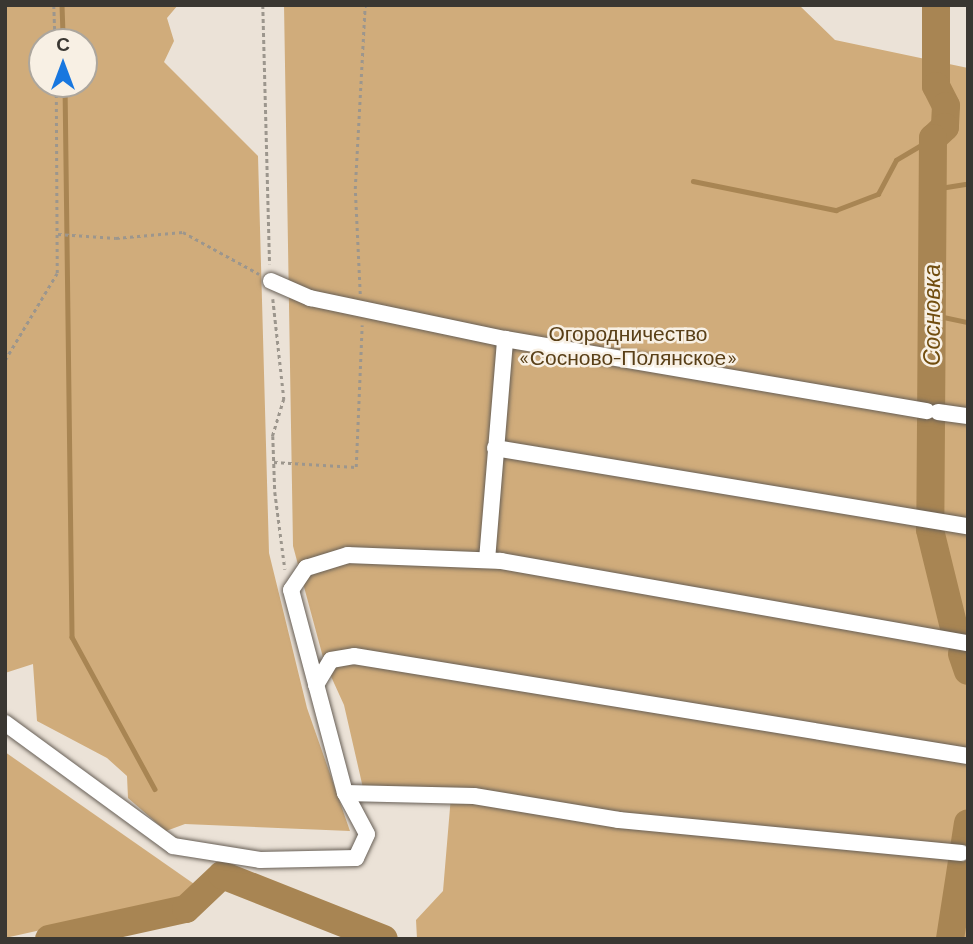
<!DOCTYPE html>
<html>
<head>
<meta charset="utf-8">
<style>
  body { margin:0 }
  #map { position:relative; width:973px; height:944px; overflow:hidden; background:#ebe2d7; font-family:Barlow,sans-serif }
  div>[style] { position:absolute }
  .green>* { inset:0; background:#d0ac7b }
  .stream>* { height:4.5px; margin:-2.25px; padding:0 2.25px; transform-origin:2.25px; border-radius:2.25px; background:#a88553 }
  .river>* { height:28px; margin:-14px; padding:0 14px; transform-origin:14px; border-radius:14px; background:#a88553 }
  .path>* { height:2.5px; margin-top:-1.25px; transform-origin:0; background:repeating-linear-gradient(90deg,#9c968d 0 3.5px,transparent 0 7px) }
  .roads { filter:drop-shadow(0 0 2px #675f56) drop-shadow(0 0 2px #675f56) }
  .minor>* { height:16px; margin:-8px; padding:0 8px; transform-origin:8px; border-radius:8px; background:#fff }
  span { translate:-50% -50%; white-space:nowrap; text-align:center; line-height:1.15; -webkit-text-stroke:5px #f8f0e4; paint-order:stroke }
  .park-label { font-size:21px; color:#593f17 }
  .water-label { font-size:23px; color:#714d0f; font-style:italic }
  .frame { position:absolute; inset:0; border:7px solid #3a3732; pointer-events:none }
  .north { position:absolute; left:28px; top:28px; width:70px; height:70px; box-sizing:border-box; background:#f8f0e4; border:2px solid #aca69d; border-radius:50%; rotate:0deg; font-size:19px; font-weight:700; line-height:28px; text-align:center; color:#3a3732 }
  .north::after { content:''; display:block; margin:auto; width:24px; height:32px; background:#1877df; clip-path:polygon(50% 0,100% 100%,50% 72%,0 100%) }
</style>
</head>
<body>
<div id="map">
  <div class="green">
    <i style="clip-path:polygon(evenodd,5px 5px,178px 5px,167px 18px,174px 41px,164px 62px,258px 156px,269px 553px,307px 708px,350px 831px,185px 824px,166px 831px,128px 798px,127px 776px,107px 758px,37px 721px,33px 664px,5px 673px,5px 5px,42px 42px,84px 42px,84px 84px,42px 84px,42px 42px)"></i>
    <i style="clip-path:polygon(284px 5px,799px 5px,835px 40px,968px 68px,968px 939px,417px 939px,416px 920px,443px 891px,451px 796px,363px 788px,344px 705px,324px 661px,293px 546px)"></i>
    <i style="clip-path:polygon(5px 752px,207px 893px,5px 938px)"></i>
  </div>
  <div class="stream">
    <i style="left:62px;top:5px;width:37px;rotate:88deg"></i>
    <i style="left:65px;top:84px;width:553px;rotate:89.27deg"></i>
    <i style="left:72px;top:637px;width:173px;rotate:61.4deg"></i>
    <i style="left:693px;top:181px;width:146px;rotate:11.5deg"></i>
    <i style="left:836px;top:210px;width:45px;rotate:-20.9deg"></i>
    <i style="left:878px;top:194px;width:38px;rotate:-62deg"></i>
    <i style="left:896px;top:160px;width:43px;rotate:-30.7deg"></i>
    <i style="left:934px;top:189px;width:31px;rotate:-9deg"></i>
    <i style="left:934px;top:315px;width:35px;rotate:12deg"></i>
  </div>
  <div class="river">
    <i style="left:936px;top:5px;width:81px;rotate:90deg"></i>
    <i style="left:936px;top:86px;width:22px;rotate:63deg"></i>
    <i style="left:946px;top:106px;width:21px;rotate:93deg"></i>
    <i style="left:945px;top:127px;width:16px;rotate:137deg"></i>
    <i style="left:933px;top:138px;width:392px;rotate:90.4deg"></i>
    <i style="left:930px;top:530px;width:101px;rotate:76.2deg"></i>
    <i style="left:962px;top:654px;width:18px;rotate:71deg"></i>
    <i style="left:49px;top:939px;width:140px;rotate:-12.4deg"></i>
    <i style="left:186px;top:909px;width:50px;rotate:-43.4deg"></i>
    <i style="left:222px;top:875px;width:174px;rotate:21.6deg"></i>
    <i style="left:950px;top:939px;width:117px;rotate:-81.2deg"></i>
  </div>
  <div class="path">
    <i style="left:54px;top:5px;width:37px;rotate:88deg"></i>
    <i style="left:263px;top:5px;width:259px;rotate:88.5deg"></i>
    <i style="left:58px;top:234px;width:58px;rotate:3.9deg"></i>
    <i style="left:116px;top:238px;width:67px;rotate:-5.1deg"></i>
    <i style="left:183px;top:232px;width:87px;rotate:28.9deg"></i>
    <i style="left:360px;top:294px;width:105px;rotate:-92.7deg"></i>
    <i style="left:355px;top:189px;width:184px;rotate:-86.9deg"></i>
    <i style="left:273px;top:299px;width:101px;rotate:83.7deg"></i>
    <i style="left:284px;top:399px;width:39px;rotate:107deg"></i>
    <i style="left:273px;top:436px;width:56px;rotate:88deg"></i>
    <i style="left:275px;top:492px;width:78px;rotate:82.6deg"></i>
    <i style="left:5px;top:360px;width:101px;rotate:-59.1deg"></i>
    <i style="left:57px;top:273px;width:189px;rotate:-90.3deg"></i>
    <i style="left:274px;top:462px;width:82px;rotate:3.5deg"></i>
    <i style="left:356px;top:467px;width:142px;rotate:-87.6deg"></i>
  </div>
  <div class="roads">
    <div class="minor">
      <i style="left:271px;top:281px;width:43px;rotate:23.6deg"></i>
      <i style="left:310px;top:298px;width:199px;rotate:11.9deg"></i>
      <i style="left:505px;top:339px;width:428px;rotate:9.7deg"></i>
      <i style="left:938px;top:412px;width:30px;rotate:8deg"></i>
      <i style="left:495px;top:448px;width:479px;rotate:9.4deg"></i>
      <i style="left:487px;top:560px;width:222px;rotate:-85.3deg"></i>
      <i style="left:316px;top:685px;width:29px;rotate:-59deg"></i>
      <i style="left:331px;top:660px;width:23px;rotate:-10deg"></i>
      <i style="left:354px;top:656px;width:622px;rotate:9.25deg"></i>
      <i style="left:5px;top:723px;width:208px;rotate:36.2deg"></i>
      <i style="left:173px;top:846px;width:88px;rotate:9.1deg"></i>
      <i style="left:260px;top:860px;width:96px;rotate:-1.2deg"></i>
      <i style="left:356px;top:858px;width:26px;rotate:-65deg"></i>
      <i style="left:367px;top:834px;width:47px;rotate:-118.2deg"></i>
      <i style="left:345px;top:793px;width:210px;rotate:-104.9deg"></i>
      <i style="left:291px;top:590px;width:27px;rotate:-56deg"></i>
      <i style="left:306px;top:568px;width:44px;rotate:-17.2deg"></i>
      <i style="left:348px;top:555px;width:153px;rotate:2.2deg"></i>
      <i style="left:501px;top:561px;width:474px;rotate:10deg"></i>
      <i style="left:345px;top:793px;width:129px;rotate:1.3deg"></i>
      <i style="left:474px;top:796px;width:147px;rotate:9.4deg"></i>
      <i style="left:619px;top:820px;width:344px;rotate:5.5deg"></i>
    </div>
  </div>
  <div class="park-label">
    <span style="left:628px;top:345px">Огородничество<br>«Сосново-Полянское»</span>
  </div>
  <div class="water-label">
    <span style="left:931px;top:315px;rotate:-90deg">Сосновка</span>
  </div>
  <div class="frame"></div>
  <div class="north">С</div>
</div>
</body>
</html>
